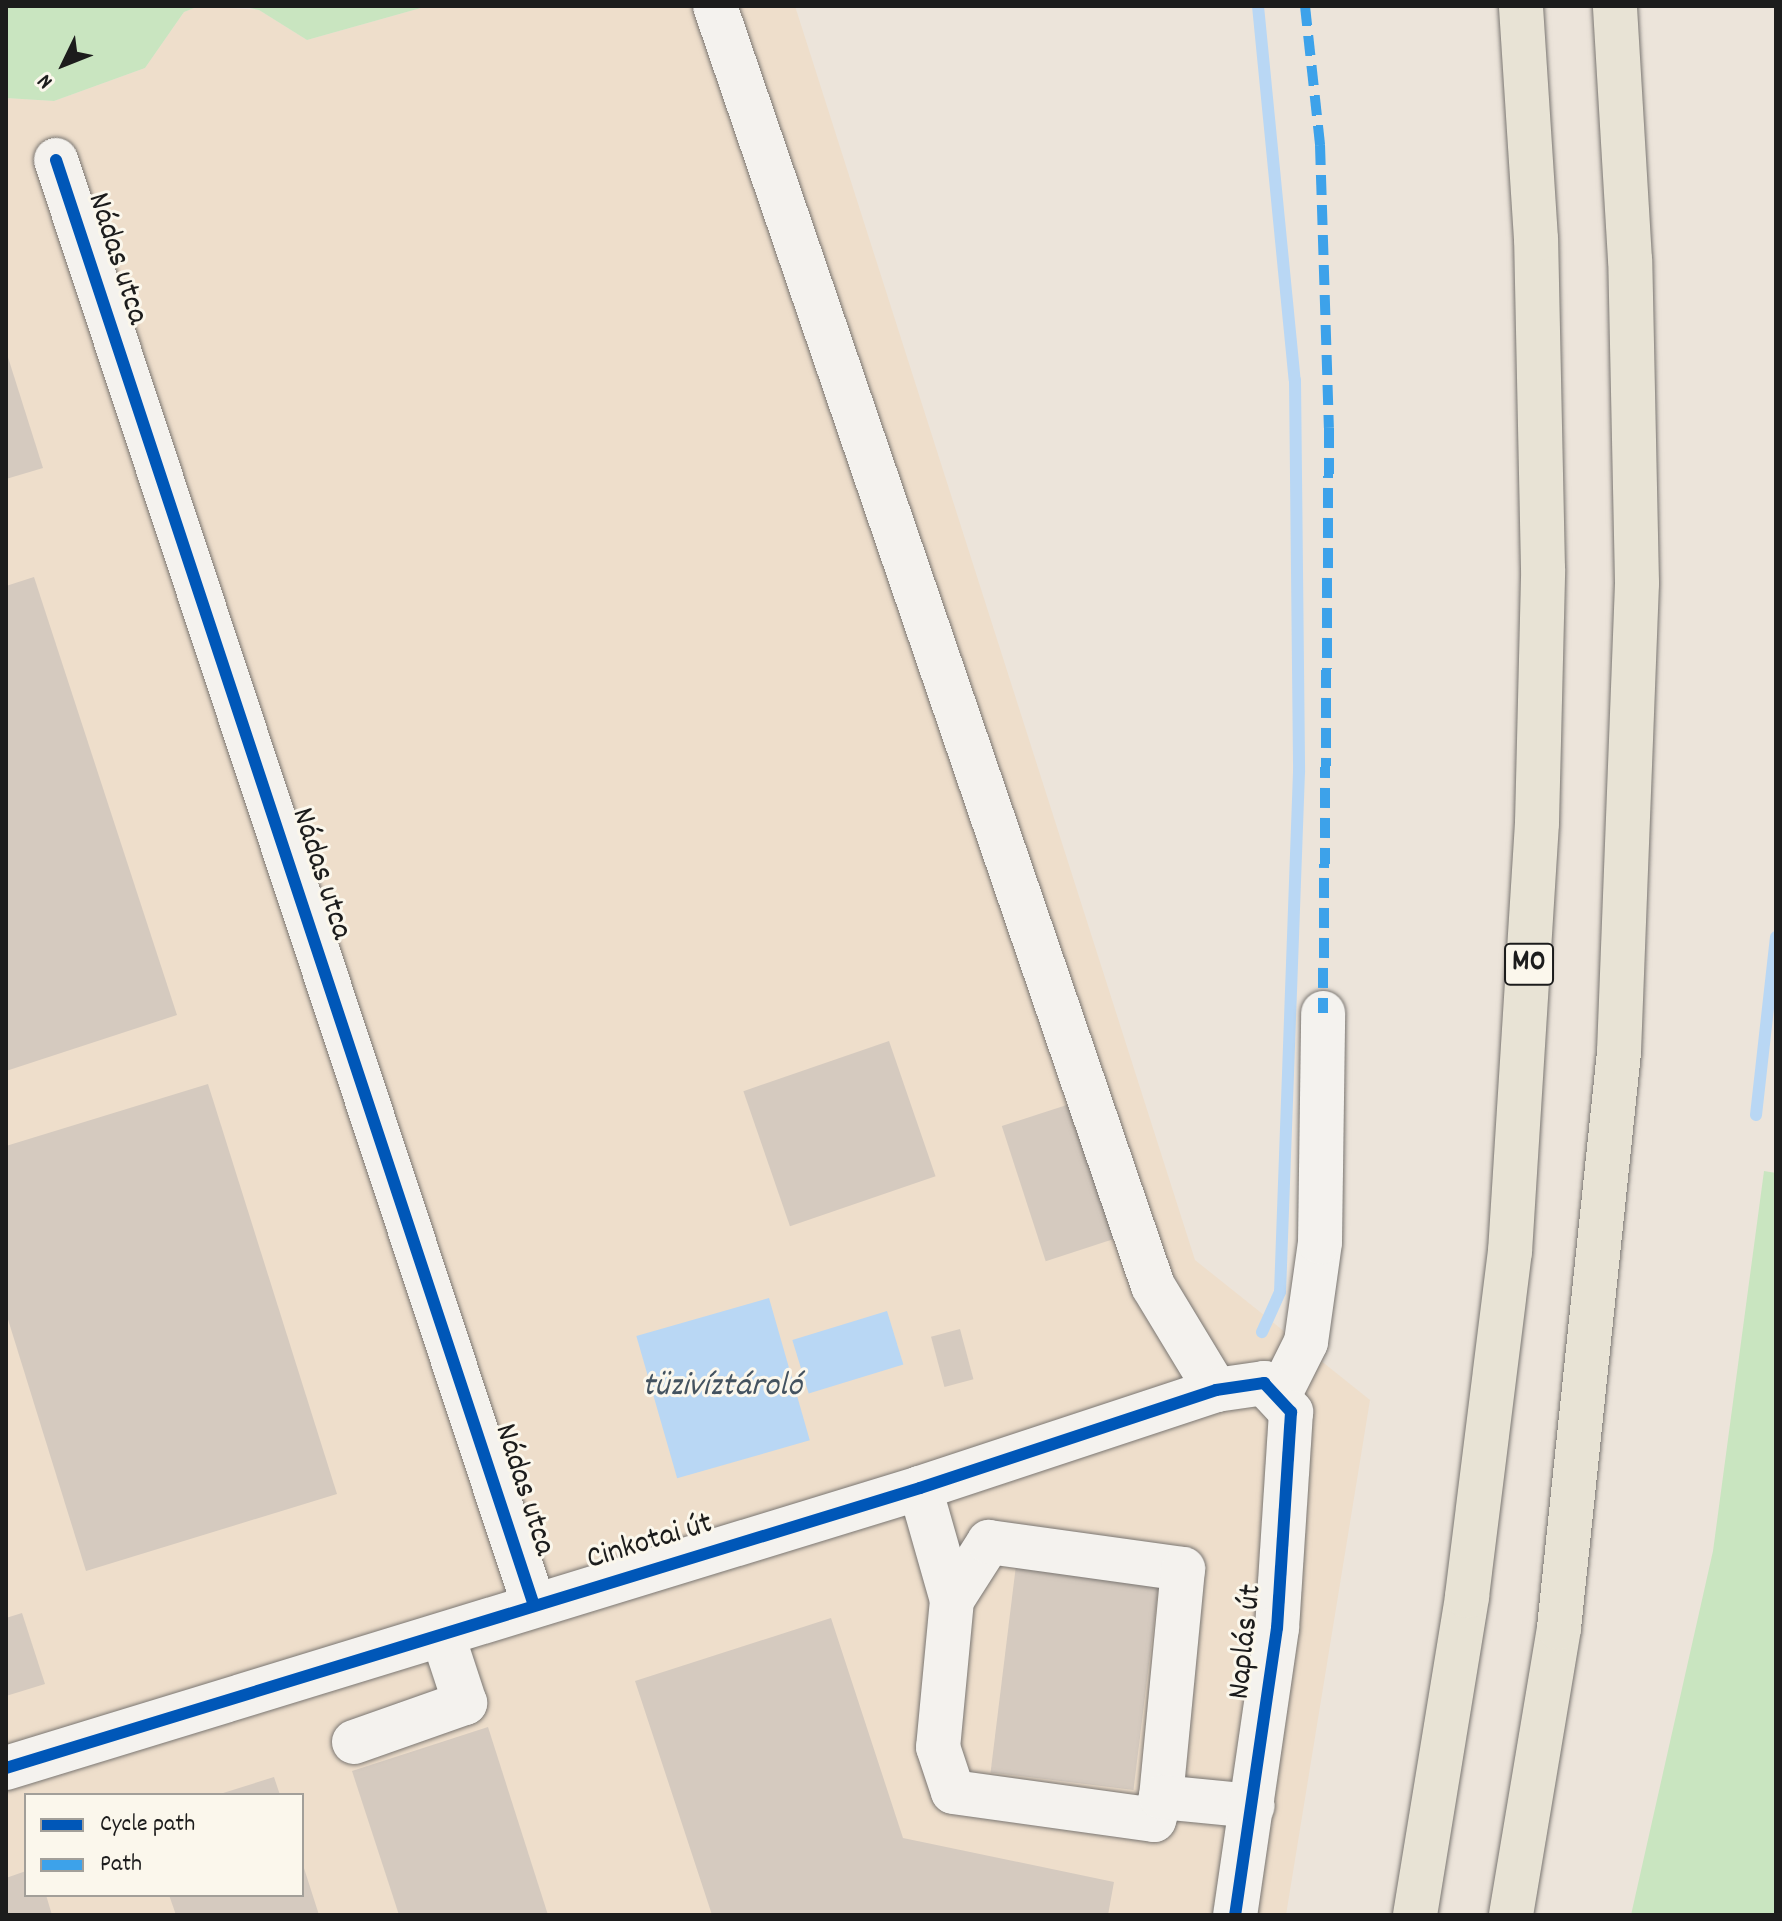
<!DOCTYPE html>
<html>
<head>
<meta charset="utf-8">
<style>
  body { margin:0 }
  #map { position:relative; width:1782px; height:1921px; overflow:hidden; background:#ece4da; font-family:Dekko,sans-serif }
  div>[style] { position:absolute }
  .built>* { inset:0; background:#eedecb }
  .green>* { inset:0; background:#c9e5c0 }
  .water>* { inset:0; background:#b9d7f4; transform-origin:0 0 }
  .stream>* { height:12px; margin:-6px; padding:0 6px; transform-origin:6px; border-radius:6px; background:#b9d7f4 }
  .building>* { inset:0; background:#d5cabf; transform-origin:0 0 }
  .roads { filter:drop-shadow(0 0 2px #7a7672) drop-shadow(0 0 2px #7a7672) }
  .minor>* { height:44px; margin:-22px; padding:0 22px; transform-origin:22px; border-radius:22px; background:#f4f2ee }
  .highway>* { height:44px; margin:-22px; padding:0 22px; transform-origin:22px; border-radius:22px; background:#e8e3d5 }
  .quiet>* { height:10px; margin-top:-5px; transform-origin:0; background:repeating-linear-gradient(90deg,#3da2ea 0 20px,transparent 0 30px) }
  .cycleway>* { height:12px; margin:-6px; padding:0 6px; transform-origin:6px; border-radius:6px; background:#0057b8 }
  span { translate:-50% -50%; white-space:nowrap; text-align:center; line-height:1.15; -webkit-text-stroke:6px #fbf7ec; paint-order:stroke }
  .shield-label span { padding:2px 6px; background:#fbf7ec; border:2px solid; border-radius:6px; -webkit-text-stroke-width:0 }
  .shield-label { font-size:30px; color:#1c1c1c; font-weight:700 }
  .street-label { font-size:32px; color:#1c1c1c }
  .water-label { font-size:34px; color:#445360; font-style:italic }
  .frame { position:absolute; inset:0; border:8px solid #1c1c1c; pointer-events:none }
  .legend { position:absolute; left:24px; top:1793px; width:280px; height:104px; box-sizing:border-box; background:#fbf7ec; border:2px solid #a29f99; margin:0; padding:10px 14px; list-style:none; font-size:24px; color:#1c1c1c }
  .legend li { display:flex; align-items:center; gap:16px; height:40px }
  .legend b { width:40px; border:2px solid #a29f99 }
  .north { position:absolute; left:24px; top:24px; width:80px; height:80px; -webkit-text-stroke:6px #fbf7ec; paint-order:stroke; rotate:227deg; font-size:22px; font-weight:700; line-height:32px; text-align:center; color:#1c1c1c }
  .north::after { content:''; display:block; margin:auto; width:28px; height:36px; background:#1c1c1c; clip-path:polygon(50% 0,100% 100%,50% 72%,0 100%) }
</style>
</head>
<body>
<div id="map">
  <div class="built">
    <i style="clip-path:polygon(evenodd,199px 6px,259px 10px,307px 40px,428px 6px,795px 6px,1195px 1260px,1370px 1400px,1286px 1915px,6px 1915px,6px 98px,54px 101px,145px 68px,184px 12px,199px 6px,26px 1795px,302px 1795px,302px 1895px,26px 1895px,26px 1795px)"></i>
  </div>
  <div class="green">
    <i style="clip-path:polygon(6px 6px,199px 6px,184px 12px,145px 68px,54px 101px,6px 98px)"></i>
    <i style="clip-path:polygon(240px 6px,428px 6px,307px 40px,259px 10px)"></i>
    <i style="clip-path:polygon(1764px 1171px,1776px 1173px,1776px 1915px,1631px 1915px,1713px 1551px)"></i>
  </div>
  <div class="water">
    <i style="left:769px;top:1298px;width:148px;height:138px;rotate:74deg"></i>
    <i style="left:887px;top:1311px;width:56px;height:99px;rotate:73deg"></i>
  </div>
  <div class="stream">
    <i style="left:1258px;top:6px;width:376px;rotate:84.4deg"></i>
    <i style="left:1295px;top:380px;width:392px;rotate:89.4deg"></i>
    <i style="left:1299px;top:772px;width:520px;rotate:92.09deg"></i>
    <i style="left:1280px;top:1292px;width:44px;rotate:114.2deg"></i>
    <i style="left:1756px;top:1115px;width:179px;rotate:-83.6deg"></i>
  </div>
  <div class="building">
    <i style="clip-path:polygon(6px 351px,43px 468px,6px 479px)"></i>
    <i style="clip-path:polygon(34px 577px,177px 1015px,6px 1071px,6px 586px)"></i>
    <i style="left:889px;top:1041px;width:143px;height:154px;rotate:71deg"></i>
    <i style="clip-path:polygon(208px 1084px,337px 1494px,86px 1571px,6px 1313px,6px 1146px)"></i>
    <i style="left:1076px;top:1102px;width:142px;height:78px;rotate:72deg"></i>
    <i style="left:960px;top:1329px;width:52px;height:30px;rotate:75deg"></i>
    <i style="left:1017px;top:1557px;width:144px;height:217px;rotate:7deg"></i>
    <i style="clip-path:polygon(22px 1613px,45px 1684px,6px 1696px,6px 1618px)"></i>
    <i style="clip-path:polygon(831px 1618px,903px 1838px,1114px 1882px,1108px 1915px,712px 1915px,635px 1681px)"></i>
    <i style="clip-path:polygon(488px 1727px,548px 1915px,399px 1915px,352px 1771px)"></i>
    <i style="clip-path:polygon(274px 1777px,280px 1795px,220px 1795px,220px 1794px)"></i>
    <i style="clip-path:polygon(303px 1865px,319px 1915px,176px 1915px,169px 1895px,302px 1895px)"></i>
    <i style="clip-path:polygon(26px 1871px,26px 1895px,46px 1895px,52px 1915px,6px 1915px,6px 1878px)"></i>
  </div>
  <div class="roads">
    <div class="minor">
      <i style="left:715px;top:6px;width:1353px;rotate:71.11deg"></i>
      <i style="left:1153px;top:1286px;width:122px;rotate:58.8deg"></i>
      <i style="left:56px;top:160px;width:1522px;rotate:71.7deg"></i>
      <i style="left:1280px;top:1394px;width:58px;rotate:-63.4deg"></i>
      <i style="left:1306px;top:1342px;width:101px;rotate:-82deg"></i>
      <i style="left:1320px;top:1242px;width:229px;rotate:-89.2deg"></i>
      <i style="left:920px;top:1488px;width:116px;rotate:74.1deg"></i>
      <i style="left:952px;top:1600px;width:148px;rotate:95.4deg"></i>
      <i style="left:938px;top:1747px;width:47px;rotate:71.6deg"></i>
      <i style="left:953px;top:1792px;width:203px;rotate:7.9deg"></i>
      <i style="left:1154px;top:1820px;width:24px;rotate:-73deg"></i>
      <i style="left:952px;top:1600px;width:69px;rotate:-57.5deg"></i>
      <i style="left:989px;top:1542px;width:196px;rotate:7.9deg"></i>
      <i style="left:1183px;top:1569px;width:229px;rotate:95.5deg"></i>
      <i style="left:1161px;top:1797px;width:92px;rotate:5.6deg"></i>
      <i style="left:354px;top:1742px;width:118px;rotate:-19.4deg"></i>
      <i style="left:465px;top:1703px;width:71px;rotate:-108.2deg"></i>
      <i style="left:6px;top:1768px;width:956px;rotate:-17.03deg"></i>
      <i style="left:920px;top:1488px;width:312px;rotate:-18.3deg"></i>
      <i style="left:1216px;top:1390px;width:49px;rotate:-8.3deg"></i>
      <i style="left:1264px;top:1383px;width:40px;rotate:47deg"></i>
      <i style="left:1291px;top:1412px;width:216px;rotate:93.7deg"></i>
      <i style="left:1277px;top:1628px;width:290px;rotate:98.3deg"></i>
    </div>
    <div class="highway">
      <i style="left:1415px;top:1915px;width:323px;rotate:-80.7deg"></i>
      <i style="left:1467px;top:1596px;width:347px;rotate:-82.9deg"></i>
      <i style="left:1510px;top:1252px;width:430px;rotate:-86.4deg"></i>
      <i style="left:1537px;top:823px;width:254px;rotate:-88.6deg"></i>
      <i style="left:1543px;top:569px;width:330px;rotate:-91.2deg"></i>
      <i style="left:1536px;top:239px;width:233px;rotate:-93.7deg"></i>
      <i style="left:1511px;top:1915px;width:291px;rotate:-80.5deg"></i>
      <i style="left:1559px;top:1628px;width:579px;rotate:-84.05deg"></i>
      <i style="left:1619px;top:1052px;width:469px;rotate:-87.8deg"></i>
      <i style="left:1637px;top:583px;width:323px;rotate:-91.2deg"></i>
      <i style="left:1630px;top:260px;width:254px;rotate:-93.4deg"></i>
    </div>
  </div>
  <div class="quiet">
    <i style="left:1305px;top:6px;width:140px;rotate:83.8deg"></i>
    <i style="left:1320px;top:145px;width:283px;rotate:88.2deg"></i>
    <i style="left:1329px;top:428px;width:585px;rotate:90.59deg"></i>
  </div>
  <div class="cycleway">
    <i style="left:56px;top:160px;width:1522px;rotate:71.7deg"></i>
    <i style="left:6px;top:1768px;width:956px;rotate:-17.03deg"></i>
    <i style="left:920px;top:1488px;width:312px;rotate:-18.3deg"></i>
    <i style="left:1216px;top:1390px;width:49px;rotate:-8.3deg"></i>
    <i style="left:1264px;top:1383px;width:40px;rotate:47deg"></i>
    <i style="left:1291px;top:1412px;width:216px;rotate:93.7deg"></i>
    <i style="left:1277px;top:1628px;width:290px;rotate:98.3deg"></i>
  </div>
  <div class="shield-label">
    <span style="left:1529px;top:964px">M0</span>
  </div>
  <div class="street-label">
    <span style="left:116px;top:259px;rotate:72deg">Nádas utca</span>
    <span style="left:320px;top:874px;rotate:72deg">Nádas utca</span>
    <span style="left:523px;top:1490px;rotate:72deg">Nádas utca</span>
    <span style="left:650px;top:1543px;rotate:-17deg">Cinkotai út</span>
    <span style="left:1247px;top:1642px;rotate:-84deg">Naplás út</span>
  </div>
  <div class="water-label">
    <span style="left:722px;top:1388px">tüzivíztároló</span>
  </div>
  <div class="frame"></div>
  <ul class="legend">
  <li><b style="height:10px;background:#0057b8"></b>Cycle path</li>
  <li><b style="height:10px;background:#3da2ea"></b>Path</li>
  </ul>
  <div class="north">N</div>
</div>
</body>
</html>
